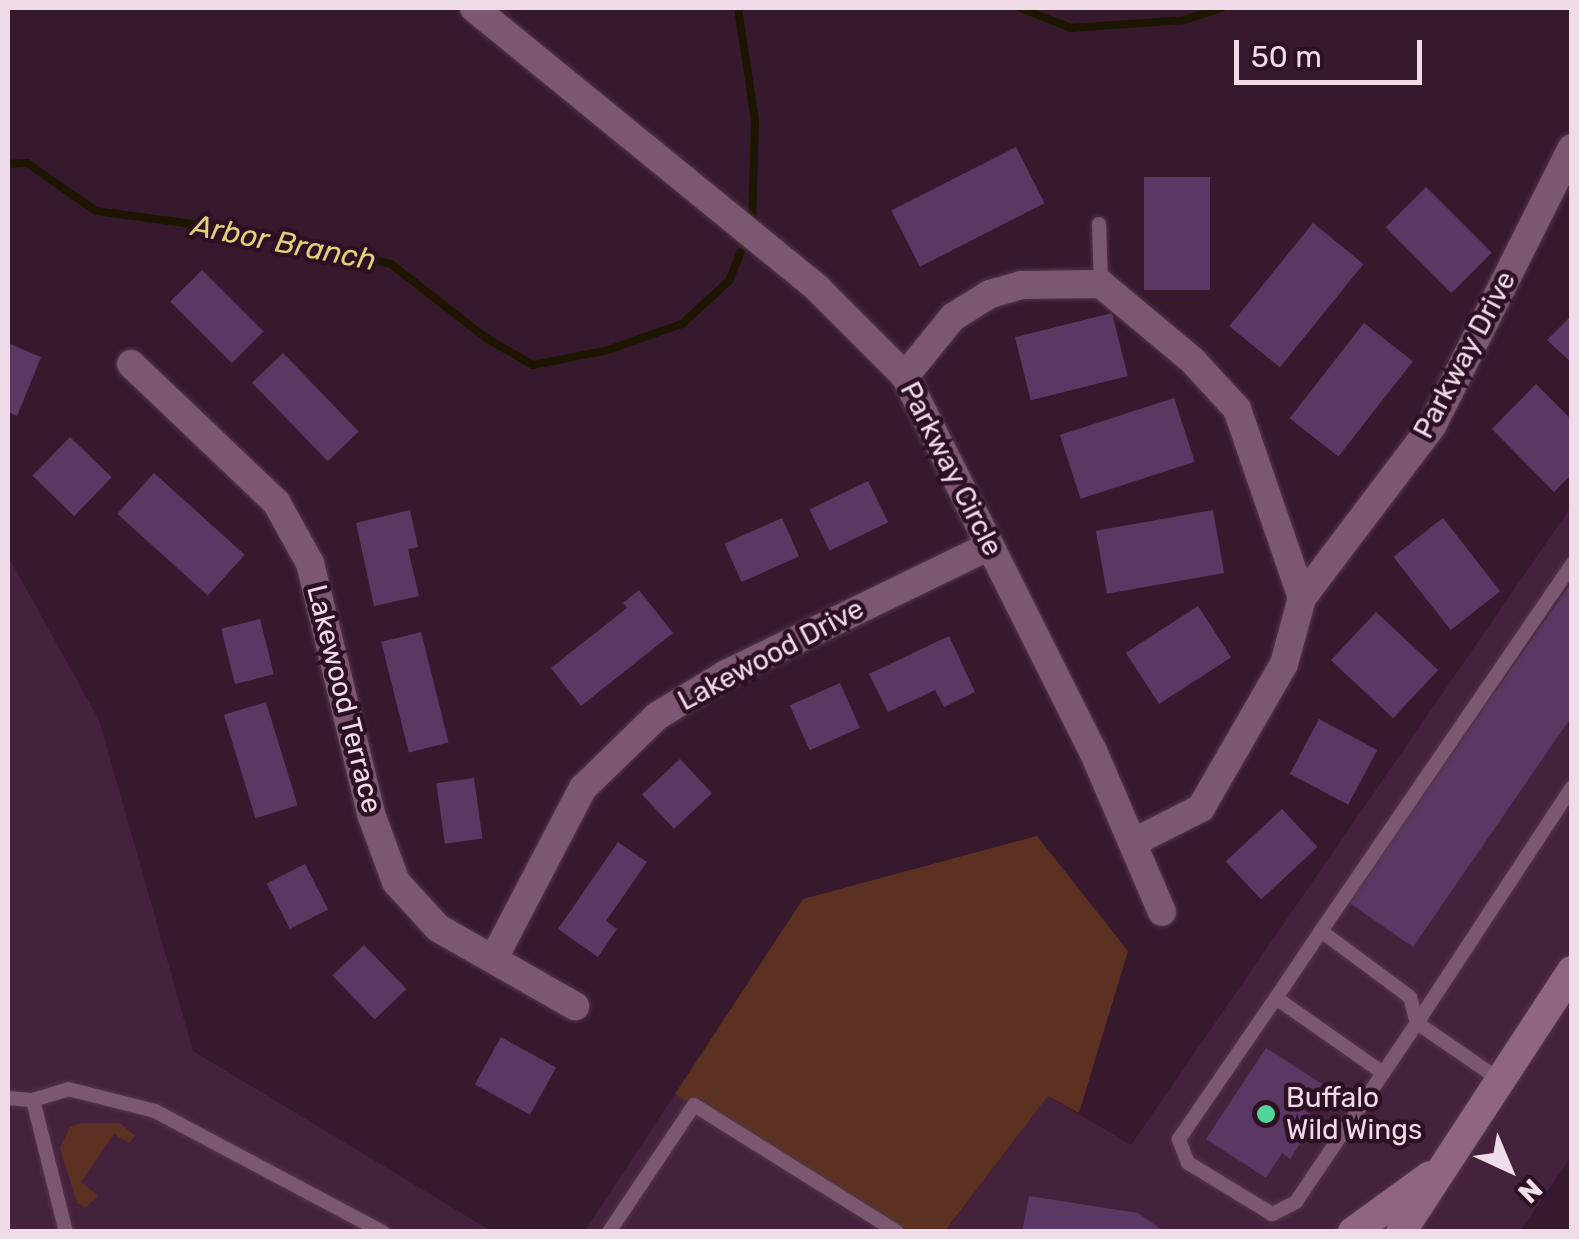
<!DOCTYPE html>
<html>
<head>
<meta charset="utf-8">
<style>
  body { margin:0 }
  #map { position:relative; width:1579px; height:1239px; overflow:hidden; background:#37192e; font-family:Rubik,sans-serif }
  div>[style] { position:absolute }
  .built>* { inset:0; background:#45223c }
  .green>* { inset:0; background:#5d3121 }
  .stream>* { height:8px; margin:-4px; padding:0 4px; transform-origin:4px; border-radius:4px; background:#1c1600 }
  .building>* { inset:0; background:#5b3863; transform-origin:0 0 }
  .roads { filter:drop-shadow(0 0 2px #503749) drop-shadow(0 0 2px #503749) }
  .service>* { height:14px; margin:-7px; padding:0 7px; transform-origin:7px; border-radius:7px; background:#7b586f }
  .minor>* { height:28px; margin:-14px; padding:0 14px; transform-origin:14px; border-radius:14px; background:#7b586f }
  .secondary>* { height:30px; margin:-15px; padding:0 15px; transform-origin:15px; border-radius:15px; background:#906582 }
  .dots>* { width:28px; height:28px; translate:-50% -50%; box-sizing:border-box; border:5px solid #2d1024; border-radius:50% }
  span { translate:-50% -50%; white-space:nowrap; text-align:center; line-height:1.15; -webkit-text-stroke:9px #2d1024; paint-order:stroke }
  .street-label { font-size:28px; color:#f0dce9 }
  .poi-label { font-size:28px; color:#f0dce9 }
  .left { translate:0 -50%; text-align:left }
  .water-label { font-size:30px; color:#e0d178; font-style:italic }
  .frame { position:absolute; inset:0; border:10px solid #f0dce9; pointer-events:none }
  .north { position:absolute; left:1459px; top:1119px; width:100px; height:100px; -webkit-text-stroke:8px #2d1024; paint-order:stroke; rotate:136deg; font-size:28px; font-weight:700; line-height:40px; text-align:center; color:#f0dce9 }
  .north::after { content:''; display:block; margin:auto; width:35px; height:45px; background:#f0dce9; clip-path:polygon(50% 0,100% 100%,50% 72%,0 100%) }
  .scale { position:absolute; left:1234px; top:40px; width:188px; height:45px; box-sizing:border-box; border:5px solid #f0dce9; border-top:0; padding-left:12px; font-size:30px; line-height:35px; white-space:nowrap; color:#f0dce9; -webkit-text-stroke:8px #2d1024; paint-order:stroke }
</style>
</head>
<body>
<div id="map">
  <div class="built">
    <i style="clip-path:polygon(1571px 507px,1571px 1157px,1520px 1231px,945px 1232px,1048px 1096px,1131px 1145px)"></i>
    <i style="clip-path:polygon(8px 556px,99px 720px,193px 1051px,491px 1231px,8px 1231px)"></i>
    <i style="clip-path:polygon(675px 1094px,897px 1231px,584px 1232px)"></i>
  </div>
  <div class="green">
    <i style="clip-path:polygon(1037px 836px,1128px 951px,1079px 1113px,1048px 1096px,945px 1231px,897px 1231px,675px 1094px,803px 899px)"></i>
    <i style="clip-path:polygon(80px 1123px,120px 1123px,135px 1136px,129px 1143px,114px 1134px,81px 1182px,98px 1196px,86px 1207px,77px 1203px,60px 1148px,70px 1127px)"></i>
  </div>
  <div class="stream">
    <i style="left:738px;top:8px;width:113px;rotate:81.4deg"></i>
    <i style="left:755px;top:120px;width:107px;rotate:91.6deg"></i>
    <i style="left:1021px;top:8px;width:54px;rotate:21.8deg"></i>
    <i style="left:1071px;top:28px;width:113px;rotate:-4deg"></i>
    <i style="left:1184px;top:20px;width:40px;rotate:-18deg"></i>
    <i style="left:8px;top:164px;width:19px;rotate:-3deg"></i>
    <i style="left:27px;top:163px;width:84px;rotate:34.8deg"></i>
    <i style="left:96px;top:211px;width:157px;rotate:7.7deg"></i>
    <i style="left:252px;top:232px;width:143px;rotate:13deg"></i>
    <i style="left:391px;top:264px;width:120px;rotate:37.9deg"></i>
    <i style="left:486px;top:338px;width:54px;rotate:29.9deg"></i>
    <i style="left:533px;top:365px;width:76px;rotate:-11.3deg"></i>
    <i style="left:608px;top:350px;width:78px;rotate:-19.4deg"></i>
    <i style="left:682px;top:324px;width:64px;rotate:-42.5deg"></i>
    <i style="left:729px;top:281px;width:31px;rotate:-68deg"></i>
  </div>
  <div class="building">
    <i style="left:1016px;top:147px;width:63px;height:140px;rotate:63deg"></i>
    <i style="left:1210px;top:177px;width:113px;height:66px;rotate:90deg"></i>
    <i style="left:1426px;top:187px;width:93px;height:57px;rotate:45deg"></i>
    <i style="left:1313px;top:223px;width:65px;height:133px;rotate:39deg"></i>
    <i style="left:202px;top:270px;width:87px;height:45px;rotate:45deg"></i>
    <i style="left:1112px;top:313px;width:65px;height:100px;rotate:76deg"></i>
    <i style="clip-path:polygon(1572px 315px,1572px 363px,1547px 340px)"></i>
    <i style="left:1364px;top:323px;width:62px;height:121px;rotate:38deg"></i>
    <i style="clip-path:polygon(8px 343px,41px 357px,17px 416px,8px 412px)"></i>
    <i style="left:283px;top:353px;width:109px;height:43px;rotate:46deg"></i>
    <i style="clip-path:polygon(1536px 384px,1572px 420px,1572px 474px,1554px 492px,1492px 429px)"></i>
    <i style="left:1174px;top:398px;width:67px;height:120px;rotate:72deg"></i>
    <i style="left:70px;top:437px;width:58px;height:54px;rotate:44deg"></i>
    <i style="left:154px;top:473px;width:122px;height:55px;rotate:42deg"></i>
    <i style="left:868px;top:481px;width:46px;height:65px;rotate:64deg"></i>
    <i style="clip-path:polygon(410px 510px,418px 547px,408px 549px,419px 596px,374px 606px,356px 523px)"></i>
    <i style="left:1213px;top:510px;width:64px;height:119px;rotate:80deg"></i>
    <i style="left:782px;top:518px;width:42px;height:63px;rotate:66deg"></i>
    <i style="left:1443px;top:518px;width:93px;height:63px;rotate:52deg"></i>
    <i style="clip-path:polygon(1572px 582px,1572px 716px,1413px 947px,1348px 902px)"></i>
    <i style="clip-path:polygon(639px 590px,673px 633px,581px 706px,551px 668px,627px 608px,623px 603px)"></i>
    <i style="left:1198px;top:606px;width:61px;height:86px;rotate:57deg"></i>
    <i style="left:1376px;top:612px;width:85px;height:66px;rotate:43deg"></i>
    <i style="left:260px;top:619px;width:57px;height:40px;rotate:76deg"></i>
    <i style="left:421px;top:632px;width:114px;height:41px;rotate:76deg"></i>
    <i style="clip-path:polygon(949px 636px,975px 692px,944px 707px,935px 690px,888px 712px,869px 674px)"></i>
    <i style="left:840px;top:683px;width:49px;height:55px;rotate:66deg"></i>
    <i style="left:266px;top:702px;width:108px;height:44px;rotate:73deg"></i>
    <i style="left:1319px;top:719px;width:66px;height:62px;rotate:28deg"></i>
    <i style="left:680px;top:759px;width:47px;height:52px;rotate:47deg"></i>
    <i style="left:474px;top:778px;width:61px;height:38px;rotate:82deg"></i>
    <i style="left:1282px;top:809px;width:52px;height:77px;rotate:47deg"></i>
    <i style="clip-path:polygon(618px 842px,647px 862px,606px 921px,617px 929px,598px 957px,558px 929px)"></i>
    <i style="left:305px;top:864px;width:51px;height:43px;rotate:63deg"></i>
    <i style="left:364px;top:945px;width:61px;height:44px;rotate:46deg"></i>
    <i style="left:501px;top:1037px;width:63px;height:54px;rotate:29deg"></i>
    <i style="clip-path:polygon(1266px 1048px,1322px 1084px,1304px 1110px,1317px 1118px,1290px 1159px,1282px 1153px,1266px 1178px,1206px 1139px)"></i>
    <i style="clip-path:polygon(1029px 1196px,1138px 1213px,1165px 1232px,1022px 1232px)"></i>
  </div>
  <div class="roads">
    <div class="service">
      <i style="left:1099px;top:224px;width:60px;rotate:88.1deg"></i>
      <i style="left:1321px;top:931px;width:445px;rotate:-55.6deg"></i>
      <i style="left:1276px;top:998px;width:81px;rotate:-56.1deg"></i>
      <i style="left:1321px;top:931px;width:111px;rotate:36.6deg"></i>
      <i style="left:1410px;top:997px;width:27px;rotate:75deg"></i>
      <i style="left:1417px;top:1023px;width:216px;rotate:124.1deg"></i>
      <i style="left:1296px;top:1202px;width:27px;rotate:153deg"></i>
      <i style="left:1272px;top:1214px;width:98px;rotate:-148.7deg"></i>
      <i style="left:1188px;top:1163px;width:26px;rotate:-111deg"></i>
      <i style="left:1179px;top:1139px;width:171px;rotate:-55.5deg"></i>
      <i style="left:1276px;top:998px;width:131px;rotate:35deg"></i>
      <i style="left:1500px;top:1080px;width:101px;rotate:-145.5deg"></i>
      <i style="left:1417px;top:1023px;width:282px;rotate:-56.7deg"></i>
      <i style="left:8px;top:1098px;width:25px;rotate:5deg"></i>
      <i style="left:33px;top:1100px;width:37px;rotate:-17deg"></i>
      <i style="left:68px;top:1089px;width:90px;rotate:14.2deg"></i>
      <i style="left:155px;top:1111px;width:258px;rotate:28deg"></i>
      <i style="left:33px;top:1100px;width:136px;rotate:76deg"></i>
      <i style="left:609px;top:1232px;width:153px;rotate:-56.2deg"></i>
      <i style="left:694px;top:1105px;width:239px;rotate:32deg"></i>
    </div>
    <div class="minor">
      <i style="left:474px;top:8px;width:444px;rotate:39.2deg"></i>
      <i style="left:818px;top:289px;width:123px;rotate:45deg"></i>
      <i style="left:905px;top:376px;width:419px;rotate:63.4deg"></i>
      <i style="left:1093px;top:751px;width:175px;rotate:66.8deg"></i>
      <i style="left:131px;top:364px;width:200px;rotate:43.6deg"></i>
      <i style="left:276px;top:502px;width:70px;rotate:60.9deg"></i>
      <i style="left:310px;top:563px;width:258px;rotate:76.3deg"></i>
      <i style="left:371px;top:814px;width:72px;rotate:69.8deg"></i>
      <i style="left:396px;top:882px;width:62px;rotate:47.6deg"></i>
      <i style="left:438px;top:928px;width:158px;rotate:29.7deg"></i>
      <i style="left:905px;top:376px;width:76px;rotate:-50.9deg"></i>
      <i style="left:953px;top:317px;width:44px;rotate:-31.9deg"></i>
      <i style="left:990px;top:294px;width:32px;rotate:-16deg"></i>
      <i style="left:1021px;top:285px;width:80px;rotate:-0.7deg"></i>
      <i style="left:1101px;top:284px;width:119px;rotate:39.9deg"></i>
      <i style="left:1192px;top:360px;width:67px;rotate:47.4deg"></i>
      <i style="left:1237px;top:409px;width:200px;rotate:71deg"></i>
      <i style="left:1302px;top:598px;width:68px;rotate:105.3deg"></i>
      <i style="left:1284px;top:664px;width:166px;rotate:120deg"></i>
      <i style="left:1201px;top:808px;width:73px;rotate:153.1deg"></i>
      <i style="left:1302px;top:598px;width:216px;rotate:-52.9deg"></i>
      <i style="left:1432px;top:426px;width:311px;rotate:-63.3deg"></i>
      <i style="left:494px;top:958px;width:192px;rotate:-62.4deg"></i>
      <i style="left:583px;top:788px;width:103px;rotate:-44.2deg"></i>
      <i style="left:657px;top:716px;width:81px;rotate:-31.3deg"></i>
      <i style="left:726px;top:674px;width:293px;rotate:-25.9deg"></i>
    </div>
    <div class="secondary">
      <i style="left:1353px;top:1232px;width:95px;rotate:-36deg"></i>
      <i style="left:1401px;top:1232px;width:312px;rotate:-56.8deg"></i>
    </div>
  </div>
  <div class="dots">
    <i style="left:1266px;top:1114px;background:#52d397"></i>
  </div>
  <div class="street-label">
    <span style="left:1465px;top:355px;rotate:-62deg">Parkway Drive</span>
    <span style="left:951px;top:469px;rotate:63deg">Parkway Circle</span>
    <span style="left:771px;top:655px;rotate:-28deg">Lakewood Drive</span>
    <span style="left:344px;top:699px;rotate:76deg">Lakewood Terrace</span>
  </div>
  <div class="poi-label">
    <span class="left" style="left:1286px;top:1114px">Buffalo<br>Wild Wings</span>
  </div>
  <div class="water-label">
    <span style="left:284px;top:243px;rotate:11deg">Arbor Branch</span>
  </div>
  <div class="frame"></div>
  <div class="north">N</div>
  <div class="scale">50 m</div>
</div>
</body>
</html>
